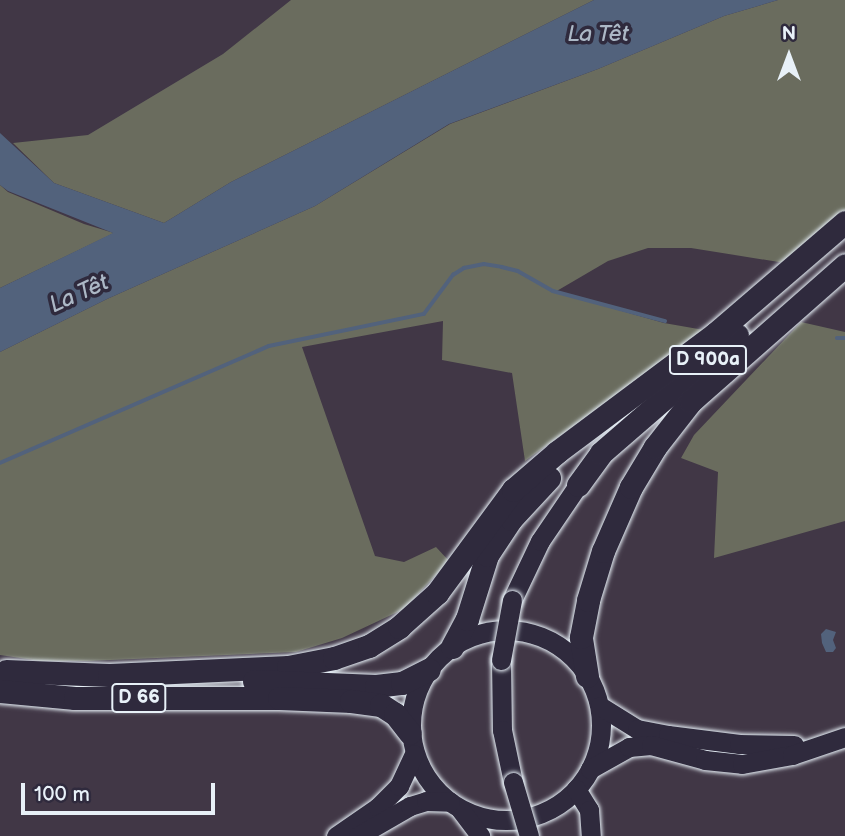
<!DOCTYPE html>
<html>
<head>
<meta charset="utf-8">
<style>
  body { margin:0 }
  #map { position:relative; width:845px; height:836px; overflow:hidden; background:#413746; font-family:"Balsamiq Sans",sans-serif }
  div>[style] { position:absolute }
  .green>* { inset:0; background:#6a6c5e }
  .water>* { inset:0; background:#52627c }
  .stream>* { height:3.5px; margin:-1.75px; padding:0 1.75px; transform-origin:1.75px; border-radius:1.75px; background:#52627c }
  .roads { filter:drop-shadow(0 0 2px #e8f1f8) drop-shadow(0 0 2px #e8f1f8) }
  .major>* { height:19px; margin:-9.5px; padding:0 9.5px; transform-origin:9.5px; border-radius:9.5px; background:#2f2a3d }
  .major>.ring { margin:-9.5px; padding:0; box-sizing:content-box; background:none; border:19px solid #2f2a3d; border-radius:50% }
  .highway>* { height:23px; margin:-11.5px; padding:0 11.5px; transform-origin:11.5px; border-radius:11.5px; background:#2f2a3d }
  .bridges { filter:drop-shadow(0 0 2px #e8f1f8) drop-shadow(0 0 2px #e8f1f8) }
  .major-bridge>* { height:19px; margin:-9.5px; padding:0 9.5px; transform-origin:9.5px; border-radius:9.5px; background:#2f2a3d }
  span { translate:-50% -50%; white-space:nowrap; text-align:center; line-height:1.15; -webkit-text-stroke:7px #2f2a3d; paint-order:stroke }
  .shield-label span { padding:2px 5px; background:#2f2a3d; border:2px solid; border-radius:5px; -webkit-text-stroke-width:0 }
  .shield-label { font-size:19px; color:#e8f1f8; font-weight:700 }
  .water-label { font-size:23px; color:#acb8c6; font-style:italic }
  .north { position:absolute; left:754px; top:21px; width:70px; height:70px; -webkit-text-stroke:5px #2f2a3d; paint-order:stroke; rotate:0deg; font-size:19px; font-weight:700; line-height:28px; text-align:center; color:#e8f1f8 }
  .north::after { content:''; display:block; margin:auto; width:24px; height:32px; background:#e8f1f8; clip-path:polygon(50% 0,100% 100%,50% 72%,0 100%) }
  .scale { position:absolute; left:21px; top:783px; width:194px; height:32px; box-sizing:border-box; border:4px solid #e8f1f8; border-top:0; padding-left:9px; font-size:21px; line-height:24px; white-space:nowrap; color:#e8f1f8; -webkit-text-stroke:5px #2f2a3d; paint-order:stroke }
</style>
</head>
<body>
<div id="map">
  <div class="green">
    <i style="clip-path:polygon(291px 0,594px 0,231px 182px,164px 223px,54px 183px,13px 143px,88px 135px,223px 54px)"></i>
    <i style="clip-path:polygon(778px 0,845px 0,845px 211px,785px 263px,691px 248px,648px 248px,608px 261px,555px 292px,664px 323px,704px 330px,667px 359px,525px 461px,512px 373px,442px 360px,443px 321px,302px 347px,375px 556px,404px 562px,436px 547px,449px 561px,404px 609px,342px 638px,296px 652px,87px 661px,40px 661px,0 655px,0 352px,107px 299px,315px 206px,450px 124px,598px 69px,724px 16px)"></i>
    <i style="clip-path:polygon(0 185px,8px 192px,84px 224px,114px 233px,0 288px)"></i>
    <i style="clip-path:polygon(801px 322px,845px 332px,845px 521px,714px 558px,718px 472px,681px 458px,694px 435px)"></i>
  </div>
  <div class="water">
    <i style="clip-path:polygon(594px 0,778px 0,724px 16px,598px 69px,449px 124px,315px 206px,107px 299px,0 352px,0 288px,113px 233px,8px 191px,0 185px,0 133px,54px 183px,164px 223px,231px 182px)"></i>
    <i style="clip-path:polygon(826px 629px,836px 632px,833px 640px,836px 648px,833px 652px,826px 652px,822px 643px,821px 634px)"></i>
  </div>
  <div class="stream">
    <i style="left:837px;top:338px;width:8px"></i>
    <i style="left:0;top:463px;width:293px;rotate:-23.5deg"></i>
    <i style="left:269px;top:346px;width:158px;rotate:-11.7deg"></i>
    <i style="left:424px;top:314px;width:49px;rotate:-53.4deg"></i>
    <i style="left:453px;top:275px;width:13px;rotate:-32deg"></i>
    <i style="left:464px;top:268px;width:20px;rotate:-11deg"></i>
    <i style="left:484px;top:264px;width:18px;rotate:9deg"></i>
    <i style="left:502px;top:267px;width:16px;rotate:14deg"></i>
    <i style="left:518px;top:271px;width:40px;rotate:29.7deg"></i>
    <i style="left:553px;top:291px;width:116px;rotate:15deg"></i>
  </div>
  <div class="roads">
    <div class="major">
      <i style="left:512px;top:600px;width:65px;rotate:-64.6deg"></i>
      <i style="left:540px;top:541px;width:68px;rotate:-55.8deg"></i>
      <i class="ring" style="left:411px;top:630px;width:171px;height:171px"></i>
      <i style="left:501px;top:660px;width:70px;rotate:89.2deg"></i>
      <i style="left:502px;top:730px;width:53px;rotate:78.1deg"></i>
      <i style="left:600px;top:706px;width:44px;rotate:31.9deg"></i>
      <i style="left:637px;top:729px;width:32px;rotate:11deg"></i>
      <i style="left:668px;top:735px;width:72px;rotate:7.2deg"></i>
      <i style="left:739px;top:744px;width:55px;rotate:1deg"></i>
      <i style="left:590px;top:769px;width:45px;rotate:-29.4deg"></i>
      <i style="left:629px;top:747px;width:22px;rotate:-5deg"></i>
      <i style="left:651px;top:745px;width:56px;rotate:15.5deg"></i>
      <i style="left:705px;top:760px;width:37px;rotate:6deg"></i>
      <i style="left:742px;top:764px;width:51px;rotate:-10.2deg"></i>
      <i style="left:792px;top:755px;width:56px;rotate:-18.8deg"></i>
      <i style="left:576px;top:789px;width:25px;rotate:58deg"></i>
      <i style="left:589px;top:810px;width:26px;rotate:86deg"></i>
      <i style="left:460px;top:809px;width:34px;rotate:53deg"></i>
      <i style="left:336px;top:836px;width:51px;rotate:-34.6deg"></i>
      <i style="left:378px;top:807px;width:30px;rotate:-45deg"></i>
      <i style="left:399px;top:786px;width:35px;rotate:-65deg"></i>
      <i style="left:358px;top:836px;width:60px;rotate:-30deg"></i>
      <i style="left:410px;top:806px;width:17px;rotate:-17deg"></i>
      <i style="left:426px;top:801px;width:24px;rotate:2deg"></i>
    </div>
    <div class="highway">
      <i style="left:578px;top:485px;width:39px;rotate:-54deg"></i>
      <i style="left:601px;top:453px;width:180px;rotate:-40.9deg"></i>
      <i style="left:452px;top:647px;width:32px;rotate:-62deg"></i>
      <i style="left:467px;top:619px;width:67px;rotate:-72.6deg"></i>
      <i style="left:487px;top:555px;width:43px;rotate:-56.3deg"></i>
      <i style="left:511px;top:519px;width:56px;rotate:-47.2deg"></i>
      <i style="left:6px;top:671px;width:103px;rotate:2.2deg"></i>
      <i style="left:109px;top:675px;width:179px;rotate:-2.6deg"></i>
      <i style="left:288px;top:667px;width:47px;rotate:-11.1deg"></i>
      <i style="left:334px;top:658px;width:37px;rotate:-19deg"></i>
      <i style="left:369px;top:646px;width:36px;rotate:-32deg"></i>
      <i style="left:399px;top:627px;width:51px;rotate:-41.8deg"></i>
      <i style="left:437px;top:593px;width:128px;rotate:-53.6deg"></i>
      <i style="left:513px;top:490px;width:58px;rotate:-40.8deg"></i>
      <i style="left:557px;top:452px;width:199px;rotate:-36.8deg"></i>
      <i style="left:716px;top:333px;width:170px;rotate:-40.7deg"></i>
      <i style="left:587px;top:676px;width:39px;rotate:-99deg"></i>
      <i style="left:581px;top:637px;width:38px;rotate:-79deg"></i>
      <i style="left:588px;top:600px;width:51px;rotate:-73deg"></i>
      <i style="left:603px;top:551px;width:70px;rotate:-66.4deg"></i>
      <i style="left:631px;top:487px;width:47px;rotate:-59deg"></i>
      <i style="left:655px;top:447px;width:58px;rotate:-52deg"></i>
      <i style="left:691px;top:401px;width:205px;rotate:-41.4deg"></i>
      <i style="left:254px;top:681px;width:122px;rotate:2.3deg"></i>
      <i style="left:376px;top:686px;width:26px;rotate:-7deg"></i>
      <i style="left:402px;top:683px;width:30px;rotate:-27deg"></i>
      <i style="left:0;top:691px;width:75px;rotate:5.3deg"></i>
      <i style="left:75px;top:698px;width:204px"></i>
      <i style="left:279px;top:698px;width:72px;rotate:2.4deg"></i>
      <i style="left:351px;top:701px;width:30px;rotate:8deg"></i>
      <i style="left:381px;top:705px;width:17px;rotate:33deg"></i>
      <i style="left:395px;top:714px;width:24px;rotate:52deg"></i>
    </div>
  </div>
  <div class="bridges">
    <div class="major-bridge">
      <i style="left:501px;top:660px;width:61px;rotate:-79.6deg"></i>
      <i style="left:513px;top:782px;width:56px;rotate:73.5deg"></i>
    </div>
  </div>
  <div class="shield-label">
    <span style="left:708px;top:360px">D 900a</span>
    <span style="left:139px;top:698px">D 66</span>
  </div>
  <div class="water-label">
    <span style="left:598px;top:34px">La Têt</span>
    <span style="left:79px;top:294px;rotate:-24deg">La Têt</span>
  </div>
  <div class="north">N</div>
  <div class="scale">100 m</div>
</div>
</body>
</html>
